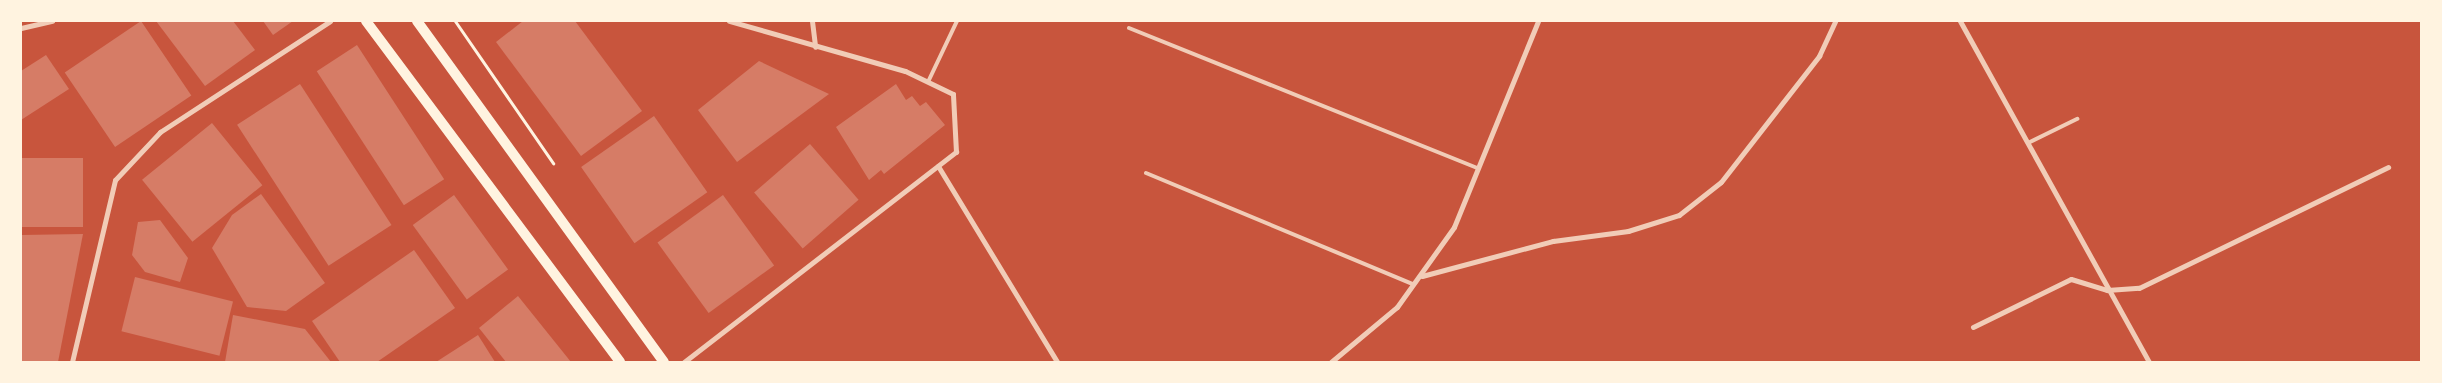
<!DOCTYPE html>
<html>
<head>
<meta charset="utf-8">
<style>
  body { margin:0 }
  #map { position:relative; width:2442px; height:383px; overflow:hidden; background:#c8553d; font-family:Rubik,sans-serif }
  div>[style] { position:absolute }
  .building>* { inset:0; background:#d67c66; transform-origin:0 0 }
  .path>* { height:3px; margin:-1.5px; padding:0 1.5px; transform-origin:1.5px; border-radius:1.5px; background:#fff3e0 }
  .service>* { height:4px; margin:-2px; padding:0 2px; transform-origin:2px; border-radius:2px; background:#f1ccb7 }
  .minor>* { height:5px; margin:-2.5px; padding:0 2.5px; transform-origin:2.5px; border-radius:2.5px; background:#f1ccb7 }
  .secondary>* { height:10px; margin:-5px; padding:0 5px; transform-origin:5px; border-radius:5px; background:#fff3e0 }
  span { translate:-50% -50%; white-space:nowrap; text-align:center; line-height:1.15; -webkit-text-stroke:5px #fff3e0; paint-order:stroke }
  .frame { position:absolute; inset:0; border:22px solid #fff3e0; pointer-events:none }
</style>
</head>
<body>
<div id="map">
  <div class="building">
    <i style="left:141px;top:21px;width:90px;height:92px;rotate:56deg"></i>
    <i style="clip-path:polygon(156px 21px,233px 21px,255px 50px,205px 86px)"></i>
    <i style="clip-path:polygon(263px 21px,293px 21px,273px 35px)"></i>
    <i style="clip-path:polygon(523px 21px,575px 21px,642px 111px,581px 156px,496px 42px)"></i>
    <i style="left:357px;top:45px;width:160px;height:48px;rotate:57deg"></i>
    <i style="clip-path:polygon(46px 55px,69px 89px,21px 120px,21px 71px)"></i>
    <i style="clip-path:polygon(759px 61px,829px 94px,737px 162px,698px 110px)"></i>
    <i style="left:300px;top:84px;width:168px;height:75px;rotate:57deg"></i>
    <i style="clip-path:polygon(896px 84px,906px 100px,912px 96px,920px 106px,926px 102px,945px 125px,884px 174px,881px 170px,869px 180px,836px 127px)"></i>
    <i style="left:654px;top:116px;width:93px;height:89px;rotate:55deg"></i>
    <i style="left:212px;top:123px;width:80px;height:90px;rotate:51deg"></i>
    <i style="left:810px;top:144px;width:74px;height:74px;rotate:49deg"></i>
    <i style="left:21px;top:158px;width:62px;height:69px"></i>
    <i style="clip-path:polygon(261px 194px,325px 283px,286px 311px,247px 307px,212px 248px,232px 215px)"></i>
    <i style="left:454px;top:195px;width:92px;height:51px;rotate:54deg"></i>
    <i style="left:723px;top:195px;width:87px;height:81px;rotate:54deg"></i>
    <i style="clip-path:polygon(160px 220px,188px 258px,180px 282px,145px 272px,132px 255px,138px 222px)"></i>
    <i style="clip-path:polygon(83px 234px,58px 362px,21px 362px,21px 235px)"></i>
    <i style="clip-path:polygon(414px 250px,455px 308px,377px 362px,340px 362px,312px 321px)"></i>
    <i style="left:135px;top:277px;width:101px;height:56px;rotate:14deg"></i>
    <i style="clip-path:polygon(518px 296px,571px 362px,506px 362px,479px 328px)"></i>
    <i style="clip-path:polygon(233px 315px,305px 329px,331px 362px,225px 362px)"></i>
    <i style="clip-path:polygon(478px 335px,495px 362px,436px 362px)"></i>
  </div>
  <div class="path">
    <i style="left:455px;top:21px;width:173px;rotate:55.4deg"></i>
  </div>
  <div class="service">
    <i style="left:1129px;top:28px;width:376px;rotate:21.9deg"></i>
    <i style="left:928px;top:82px;width:68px;rotate:-64.6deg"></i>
    <i style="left:2028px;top:143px;width:55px;rotate:-26.1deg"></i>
    <i style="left:1146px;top:173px;width:289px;rotate:22.6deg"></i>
  </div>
  <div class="minor">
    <i style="left:812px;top:21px;width:26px;rotate:83deg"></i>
    <i style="left:1960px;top:21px;width:390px;rotate:61deg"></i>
    <i style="left:21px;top:28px;width:32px;rotate:-13deg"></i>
    <i style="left:938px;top:166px;width:229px;rotate:58.7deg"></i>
    <i style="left:1422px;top:276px;width:136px;rotate:-15deg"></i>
    <i style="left:1553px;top:241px;width:76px;rotate:-7.6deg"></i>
    <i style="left:1628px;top:231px;width:53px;rotate:-17.4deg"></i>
    <i style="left:1679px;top:215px;width:53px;rotate:-38.2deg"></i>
    <i style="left:1721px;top:182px;width:160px;rotate:-52.1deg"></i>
    <i style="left:1819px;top:56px;width:38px;rotate:-65deg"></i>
    <i style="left:1973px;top:327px;width:109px;rotate:-26.1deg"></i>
    <i style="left:2071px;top:279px;width:38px;rotate:17deg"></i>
    <i style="left:2107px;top:290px;width:32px;rotate:-4deg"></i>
    <i style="left:2139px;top:288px;width:277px;rotate:-25.9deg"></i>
    <i style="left:72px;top:362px;width:187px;rotate:-76.7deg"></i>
    <i style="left:115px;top:180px;width:66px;rotate:-46.8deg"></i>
    <i style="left:160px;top:132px;width:203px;rotate:-33.1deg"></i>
    <i style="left:684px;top:362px;width:344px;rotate:-37.7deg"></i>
    <i style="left:956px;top:152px;width:58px;rotate:-93deg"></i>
    <i style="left:953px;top:94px;width:53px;rotate:-154.4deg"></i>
    <i style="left:905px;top:71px;width:183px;rotate:-164.1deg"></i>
    <i style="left:1331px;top:362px;width:86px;rotate:-39.8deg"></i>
    <i style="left:1397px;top:307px;width:98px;rotate:-54.5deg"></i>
    <i style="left:1454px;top:227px;width:222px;rotate:-67.8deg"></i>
  </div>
  <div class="secondary">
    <i style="left:366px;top:21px;width:425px;rotate:53.3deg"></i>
    <i style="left:417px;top:21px;width:421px;rotate:54.1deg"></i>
  </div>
  <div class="frame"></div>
</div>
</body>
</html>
